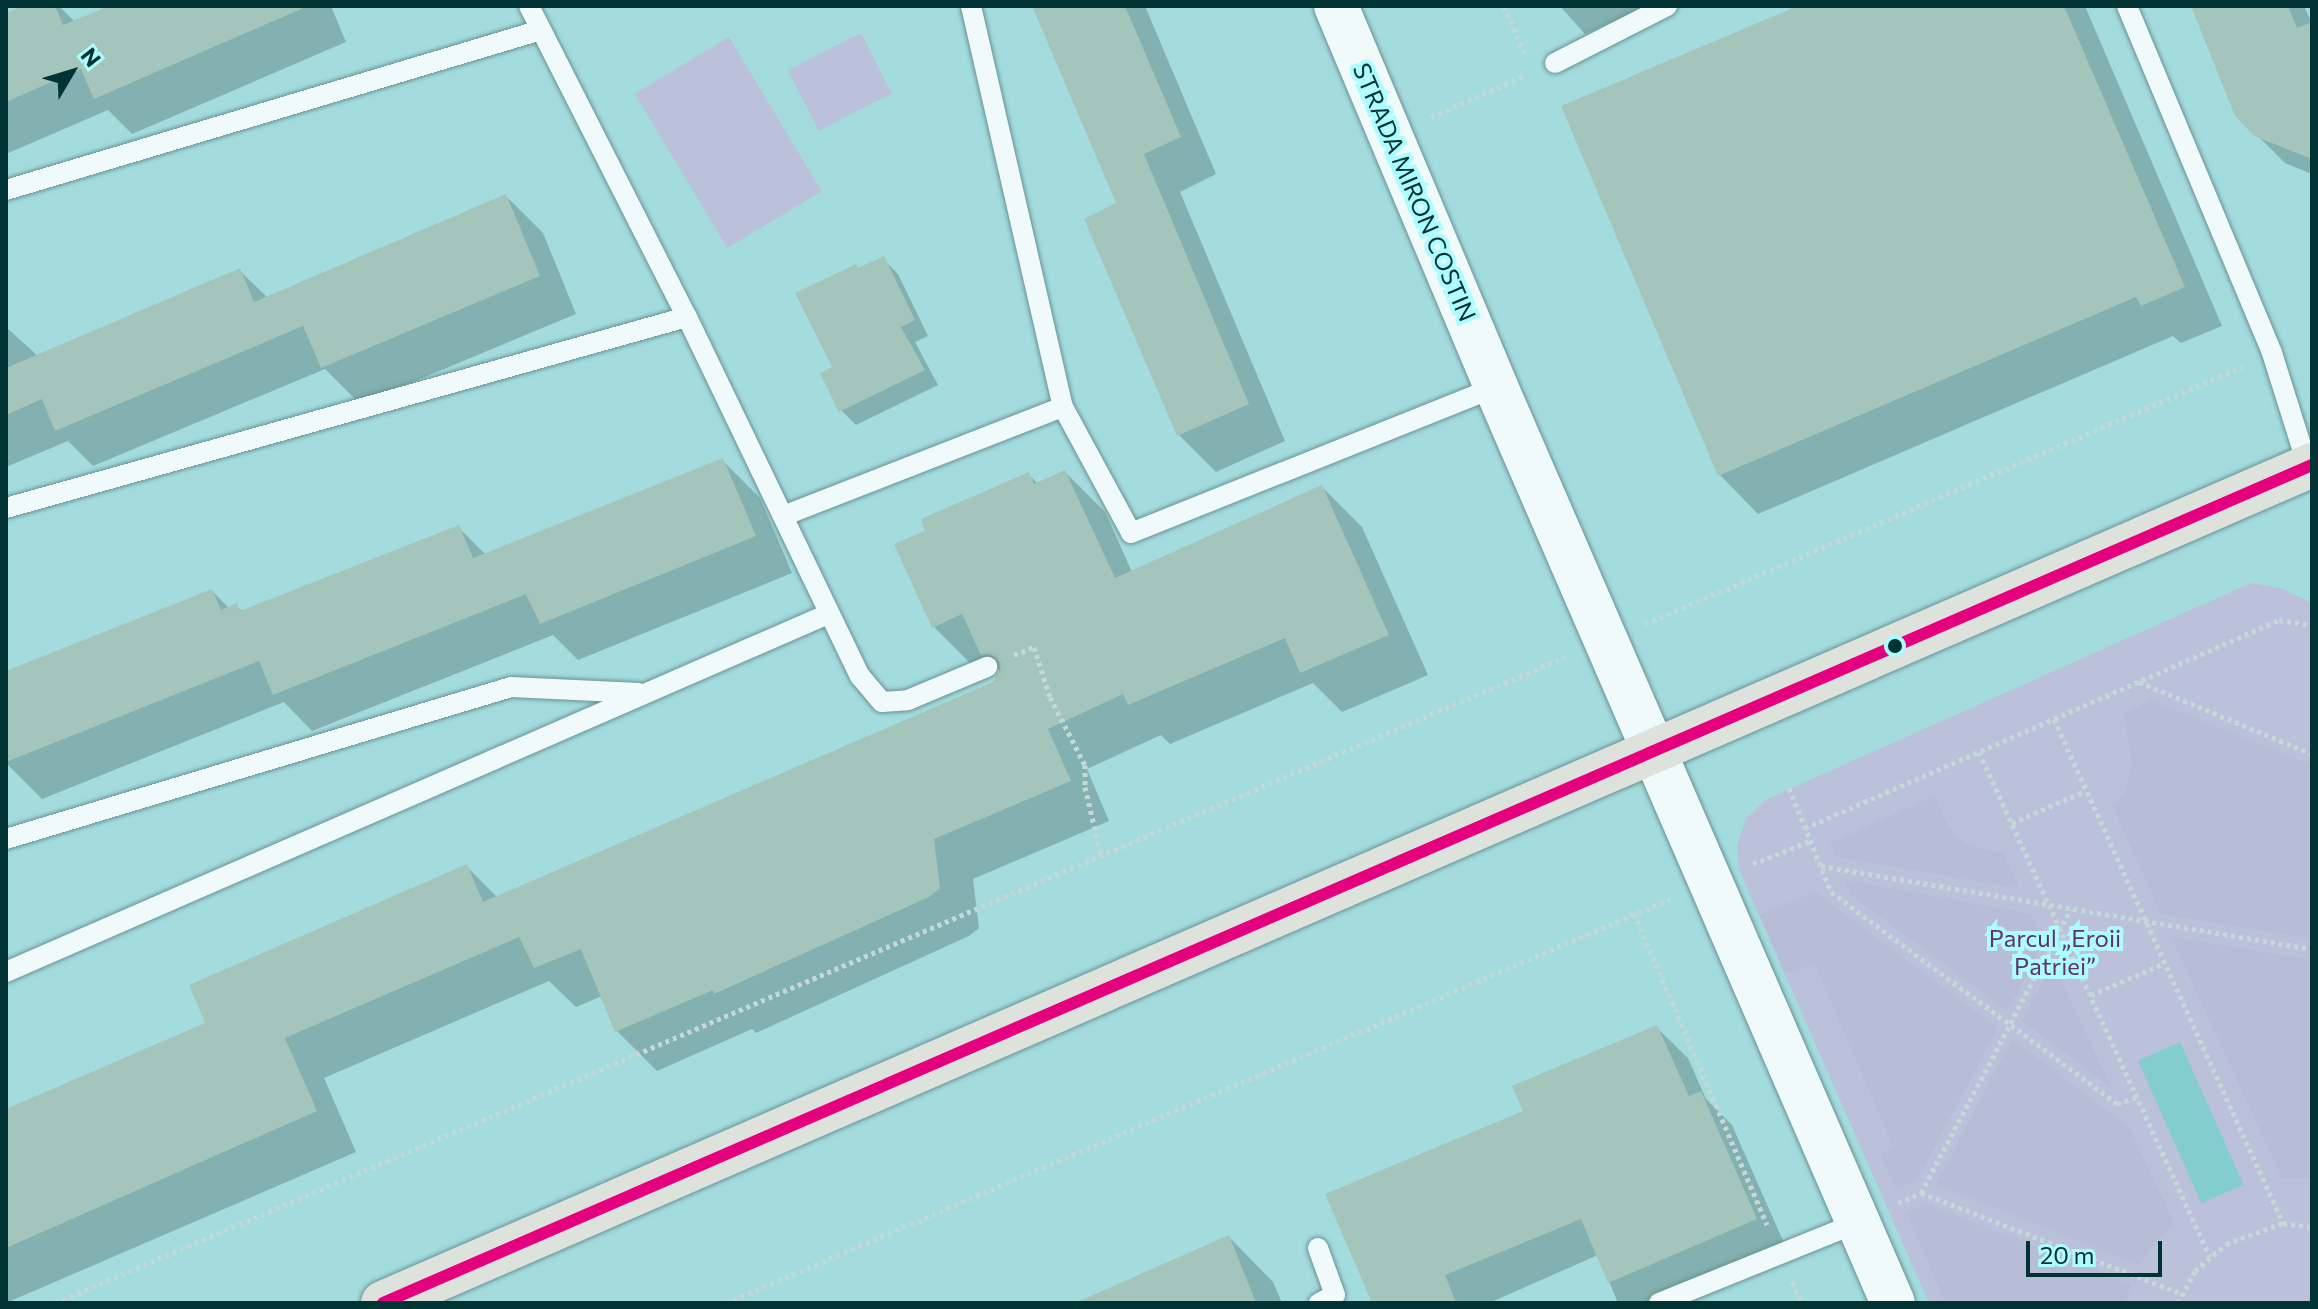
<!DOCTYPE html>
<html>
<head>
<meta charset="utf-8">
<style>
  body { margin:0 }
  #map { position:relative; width:2318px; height:1309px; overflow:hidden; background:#a4dcde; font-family:Commissioner,sans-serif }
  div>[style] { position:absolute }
  .green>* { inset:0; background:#bbc0db; transform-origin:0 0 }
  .forest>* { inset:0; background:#b7bcd7 }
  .water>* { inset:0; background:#83cdcf; transform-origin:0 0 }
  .shadow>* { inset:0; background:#0003 }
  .building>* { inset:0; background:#a3c5bb }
  .path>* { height:5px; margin-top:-2.5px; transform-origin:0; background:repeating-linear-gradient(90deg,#c5d8d8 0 4px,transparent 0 8px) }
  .roads { filter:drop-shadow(0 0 2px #699294) drop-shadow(0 0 2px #699294) }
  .lane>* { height:20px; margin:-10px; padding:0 10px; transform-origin:10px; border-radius:10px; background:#f1fafa }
  .secondary>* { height:44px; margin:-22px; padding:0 22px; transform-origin:22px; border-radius:22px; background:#f1fafa }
  .primary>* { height:44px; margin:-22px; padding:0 22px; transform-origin:22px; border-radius:22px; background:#dde2dc }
  .bus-1>* { height:12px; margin:-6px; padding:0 6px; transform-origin:6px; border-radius:6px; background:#e5007d }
  .dots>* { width:22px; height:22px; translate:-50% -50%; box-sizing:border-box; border:4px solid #adfcff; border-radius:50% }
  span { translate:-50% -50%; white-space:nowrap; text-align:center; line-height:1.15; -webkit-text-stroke:8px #adfcff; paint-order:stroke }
  .street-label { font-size:24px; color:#013334 }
  .park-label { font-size:24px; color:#5f306c }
  .frame { position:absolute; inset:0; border:8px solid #013334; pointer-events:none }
  .north { position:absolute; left:32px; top:32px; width:80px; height:80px; -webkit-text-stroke:6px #adfcff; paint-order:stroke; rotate:52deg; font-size:22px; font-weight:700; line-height:32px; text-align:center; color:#013334 }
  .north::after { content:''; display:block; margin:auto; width:28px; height:36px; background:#013334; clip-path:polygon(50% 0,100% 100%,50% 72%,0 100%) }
  .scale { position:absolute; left:2026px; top:1241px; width:136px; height:36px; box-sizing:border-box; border:4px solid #013334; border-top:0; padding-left:10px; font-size:24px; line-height:28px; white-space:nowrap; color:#013334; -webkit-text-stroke:6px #adfcff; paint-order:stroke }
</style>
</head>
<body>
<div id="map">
  <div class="green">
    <i style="left:861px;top:33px;width:68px;height:82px;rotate:63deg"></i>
    <i style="left:729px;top:37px;width:180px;height:110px;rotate:59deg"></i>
    <i style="clip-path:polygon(2251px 583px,2280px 588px,2312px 603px,2312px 1303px,1929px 1303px,1739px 870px,1737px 845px,1746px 819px,1765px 800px)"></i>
  </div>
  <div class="forest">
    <i style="clip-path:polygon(2151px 700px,2312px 765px,2312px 939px,2161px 914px,2113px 807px,2127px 788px,2132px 763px,2124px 713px)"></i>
    <i style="clip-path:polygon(1934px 796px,1949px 828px,1959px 839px,1972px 847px,2003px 853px,2019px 888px,1836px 857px,1830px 843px)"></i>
    <i style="clip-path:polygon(1845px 880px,2031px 914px,2044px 942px,2007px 1011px,1851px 895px)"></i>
    <i style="clip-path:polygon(1815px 892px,1998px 1028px,1917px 1180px,1896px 1189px,1880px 1154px,1894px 1148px,1814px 963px,1793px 972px,1784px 970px,1760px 915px)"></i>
    <i style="clip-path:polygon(2171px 937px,2312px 960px,2312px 1178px,2282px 1178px)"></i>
    <i style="clip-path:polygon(2053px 962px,2111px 1087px,2022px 1021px)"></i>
    <i style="clip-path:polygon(2012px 1039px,2129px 1127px,2174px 1223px,2154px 1243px,2140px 1265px,1936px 1185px)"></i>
    <i style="clip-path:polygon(1927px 1204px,2131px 1284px,2125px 1303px,1946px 1303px,1906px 1212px)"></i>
  </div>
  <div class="water">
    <i style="left:2180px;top:1042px;width:156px;height:46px;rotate:66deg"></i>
  </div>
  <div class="shadow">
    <i style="clip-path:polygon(28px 6px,59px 6px,75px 22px,114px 6px,331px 6px,346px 42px,132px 134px,108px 110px,6px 154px,6px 15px)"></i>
    <i style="clip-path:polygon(1034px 6px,1145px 6px,1216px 174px,1180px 192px,1285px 441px,1216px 472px,1179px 435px,1118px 204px)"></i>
    <i style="clip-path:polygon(1560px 6px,1648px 6px,1585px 34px)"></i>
    <i style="clip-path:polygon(1803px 6px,2085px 6px,2222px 326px,2181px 343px,2173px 336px,1758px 514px,1720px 475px,1564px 107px)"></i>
    <i style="clip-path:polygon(2193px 6px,2304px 6px,2312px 24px,2312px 174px,2285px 163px,2237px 115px)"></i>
    <i style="clip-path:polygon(506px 196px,543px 233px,576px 314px,360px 404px,325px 369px,93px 466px,68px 441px,6px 467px,6px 327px,38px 356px,239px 270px,268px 298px)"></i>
    <i style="clip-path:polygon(883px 259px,898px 274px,928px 336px,915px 342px,938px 385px,856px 425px,841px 410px,835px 368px,859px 270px)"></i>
    <i style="clip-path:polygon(723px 461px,760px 498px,792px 573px,578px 660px,553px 635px,312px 731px,284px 702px,42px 799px,6px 763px,6px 673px,212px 591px,229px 608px,236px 605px,243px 612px,459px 528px,486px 555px)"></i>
    <i style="clip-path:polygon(1065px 472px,1105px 512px,1132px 572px,1322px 487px,1362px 527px,1428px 675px,1342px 712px,1313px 683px,1170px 744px,1161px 735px,1087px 769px,1109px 821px,973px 879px,979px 928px,969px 936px,756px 1033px,752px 1029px,657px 1071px,617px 1031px,602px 996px,576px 1007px,549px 981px,324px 1078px,356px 1152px,6px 1303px,6px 1112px,208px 1024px,467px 867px,498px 898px,994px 684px,1001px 672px,988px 660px,974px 667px,934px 627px,928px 532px,1028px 474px,1038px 484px)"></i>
    <i style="clip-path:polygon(1656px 1027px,1688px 1058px,1706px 1099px,1732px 1125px,1787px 1250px,1672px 1303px,1618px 1303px,1598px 1255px,1489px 1303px,1390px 1303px,1526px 1112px)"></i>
    <i style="clip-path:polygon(1229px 1237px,1273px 1282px,1282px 1303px,1080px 1303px)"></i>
  </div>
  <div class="building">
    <i style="clip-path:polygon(23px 6px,55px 6px,63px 25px,109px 6px,308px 6px,94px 99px,81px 69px,6px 102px,6px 13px)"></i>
    <i style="clip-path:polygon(1032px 6px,1125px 6px,1181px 137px,1144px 154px,1249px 404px,1177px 436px,1084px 219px,1116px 203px)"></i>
    <i style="clip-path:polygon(1798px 6px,2064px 6px,2185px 287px,2141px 306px,2136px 297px,1718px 476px,1561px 106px)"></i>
    <i style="clip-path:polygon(2191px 6px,2288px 6px,2297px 28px,2312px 22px,2312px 159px,2254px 136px,2235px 116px)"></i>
    <i style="clip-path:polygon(506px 194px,540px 276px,321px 368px,303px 326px,55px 431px,42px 399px,6px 415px,6px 368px,240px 268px,254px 302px)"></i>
    <i style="clip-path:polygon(884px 256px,915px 320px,901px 327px,925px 370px,839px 412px,820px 373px,832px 367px,795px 293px,856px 264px,858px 268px)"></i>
    <i style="clip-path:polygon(723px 458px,756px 536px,540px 624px,526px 594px,273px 695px,259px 661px,6px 762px,6px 671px,212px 589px,221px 610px,237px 603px,240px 611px,459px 525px,473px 558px)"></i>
    <i style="clip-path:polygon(1065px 470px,1115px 578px,1322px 485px,1389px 635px,1300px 673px,1285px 638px,1128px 705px,1123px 694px,1048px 729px,1071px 781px,934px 839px,940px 888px,929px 897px,714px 994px,713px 990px,615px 1032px,581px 949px,534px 968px,519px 937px,285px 1038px,317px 1111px,6px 1248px,6px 1109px,205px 1023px,189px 985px,467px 864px,483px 902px,993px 682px,1000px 669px,999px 661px,989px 654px,981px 655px,962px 614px,932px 628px,894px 544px,925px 531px,921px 519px,1029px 472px,1034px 484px)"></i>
    <i style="clip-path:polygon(1657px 1025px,1689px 1096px,1701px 1091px,1757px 1219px,1608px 1283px,1581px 1219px,1445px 1275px,1456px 1303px,1372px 1303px,1325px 1194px,1523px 1111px,1512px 1086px)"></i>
    <i style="clip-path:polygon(1229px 1235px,1256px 1303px,1075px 1303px)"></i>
  </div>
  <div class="path">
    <i style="left:1504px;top:6px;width:51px;rotate:66.9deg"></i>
    <i style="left:1431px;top:117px;width:102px;rotate:-23.8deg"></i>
    <i style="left:1645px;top:624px;width:650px;rotate:-23.29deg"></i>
    <i style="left:1014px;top:655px;width:22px;rotate:-22deg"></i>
    <i style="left:1034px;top:647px;width:52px;rotate:72.3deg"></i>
    <i style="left:1050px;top:697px;width:76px;rotate:62.8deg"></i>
    <i style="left:1085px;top:765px;width:22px;rotate:90deg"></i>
    <i style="left:1085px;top:787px;width:70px;rotate:76.8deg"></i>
    <i style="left:2139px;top:682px;width:187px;rotate:22.6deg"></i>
    <i style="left:2054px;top:719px;width:554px;rotate:65.56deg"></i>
    <i style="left:1979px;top:752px;width:555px;rotate:65.42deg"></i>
    <i style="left:1789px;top:788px;width:112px;rotate:68deg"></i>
    <i style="left:1831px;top:892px;width:356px;rotate:36.5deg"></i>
    <i style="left:2117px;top:1104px;width:21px;rotate:-19deg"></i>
    <i style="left:2012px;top:823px;width:80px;rotate:-23.7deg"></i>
    <i style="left:1805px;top:828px;width:518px;rotate:-23.69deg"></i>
    <i style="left:2279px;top:620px;width:33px;rotate:9deg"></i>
    <i style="left:1753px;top:864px;width:61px;rotate:-22deg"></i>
    <i style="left:1821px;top:866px;width:498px;rotate:9.6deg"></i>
    <i style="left:1634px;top:913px;width:339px;rotate:66.9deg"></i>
    <i style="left:2091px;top:995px;width:78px;rotate:-23.3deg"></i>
    <i style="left:1921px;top:1193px;width:321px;rotate:-62.2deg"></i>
    <i style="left:1898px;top:1203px;width:25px;rotate:-23deg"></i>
    <i style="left:1921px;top:1193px;width:281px;rotate:21.1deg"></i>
    <i style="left:1792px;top:1282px;width:23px;rotate:65deg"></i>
    <i style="left:55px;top:1303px;width:1642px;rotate:-23.16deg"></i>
    <i style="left:726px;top:1303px;width:1027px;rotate:-23.17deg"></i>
    <i style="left:2178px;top:1303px;width:36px;rotate:-62deg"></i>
    <i style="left:2195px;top:1271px;width:41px;rotate:-41.1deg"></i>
    <i style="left:2226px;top:1244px;width:61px;rotate:-20.2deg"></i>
    <i style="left:2283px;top:1223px;width:29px;rotate:8deg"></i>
  </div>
  <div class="roads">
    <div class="lane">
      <i style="left:529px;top:6px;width:349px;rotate:63.1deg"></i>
      <i style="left:687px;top:317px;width:399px;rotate:64.3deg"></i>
      <i style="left:860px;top:676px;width:34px;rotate:50deg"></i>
      <i style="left:882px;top:702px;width:26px;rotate:-4deg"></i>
      <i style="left:908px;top:700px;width:86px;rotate:-22.7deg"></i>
      <i style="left:971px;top:6px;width:411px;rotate:77.1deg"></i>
      <i style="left:1063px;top:407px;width:143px;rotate:61.6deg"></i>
      <i style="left:1131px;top:533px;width:393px;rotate:-21.8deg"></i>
      <i style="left:2127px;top:6px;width:376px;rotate:67.3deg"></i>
      <i style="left:2272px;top:353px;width:120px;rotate:72.5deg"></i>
      <i style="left:1555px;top:63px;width:126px;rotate:-27deg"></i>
      <i style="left:6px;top:190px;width:558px;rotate:-16.65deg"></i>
      <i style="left:6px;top:508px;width:707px;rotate:-15.67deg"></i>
      <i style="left:783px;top:516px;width:300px;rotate:-21.3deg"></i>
      <i style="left:6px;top:839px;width:527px;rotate:-16.75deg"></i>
      <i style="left:511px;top:687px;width:128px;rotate:2.7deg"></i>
      <i style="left:6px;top:972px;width:897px;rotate:-23.53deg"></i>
      <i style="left:1318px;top:1248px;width:50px;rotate:70.1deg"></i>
      <i style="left:1335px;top:1295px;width:18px;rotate:153deg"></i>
      <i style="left:1659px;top:1303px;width:214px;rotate:-22deg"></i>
    </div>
    <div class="secondary">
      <i style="left:1336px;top:6px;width:413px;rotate:67.2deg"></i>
      <i style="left:1496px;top:387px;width:998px;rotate:66.57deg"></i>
    </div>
    <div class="primary">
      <i style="left:383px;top:1303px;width:2103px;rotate:-23.48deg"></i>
    </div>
  </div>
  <div class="bus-1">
    <i style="left:383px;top:1303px;width:2103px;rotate:-23.48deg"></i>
  </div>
  <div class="dots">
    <i style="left:1895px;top:646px;background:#013334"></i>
  </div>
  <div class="street-label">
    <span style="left:1415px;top:192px;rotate:67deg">STRADA MIRON COSTIN</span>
  </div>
  <div class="park-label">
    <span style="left:2055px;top:952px">Parcul „Eroii<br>Patriei”</span>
  </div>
  <div class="frame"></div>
  <div class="north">N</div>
  <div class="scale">20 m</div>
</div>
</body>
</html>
